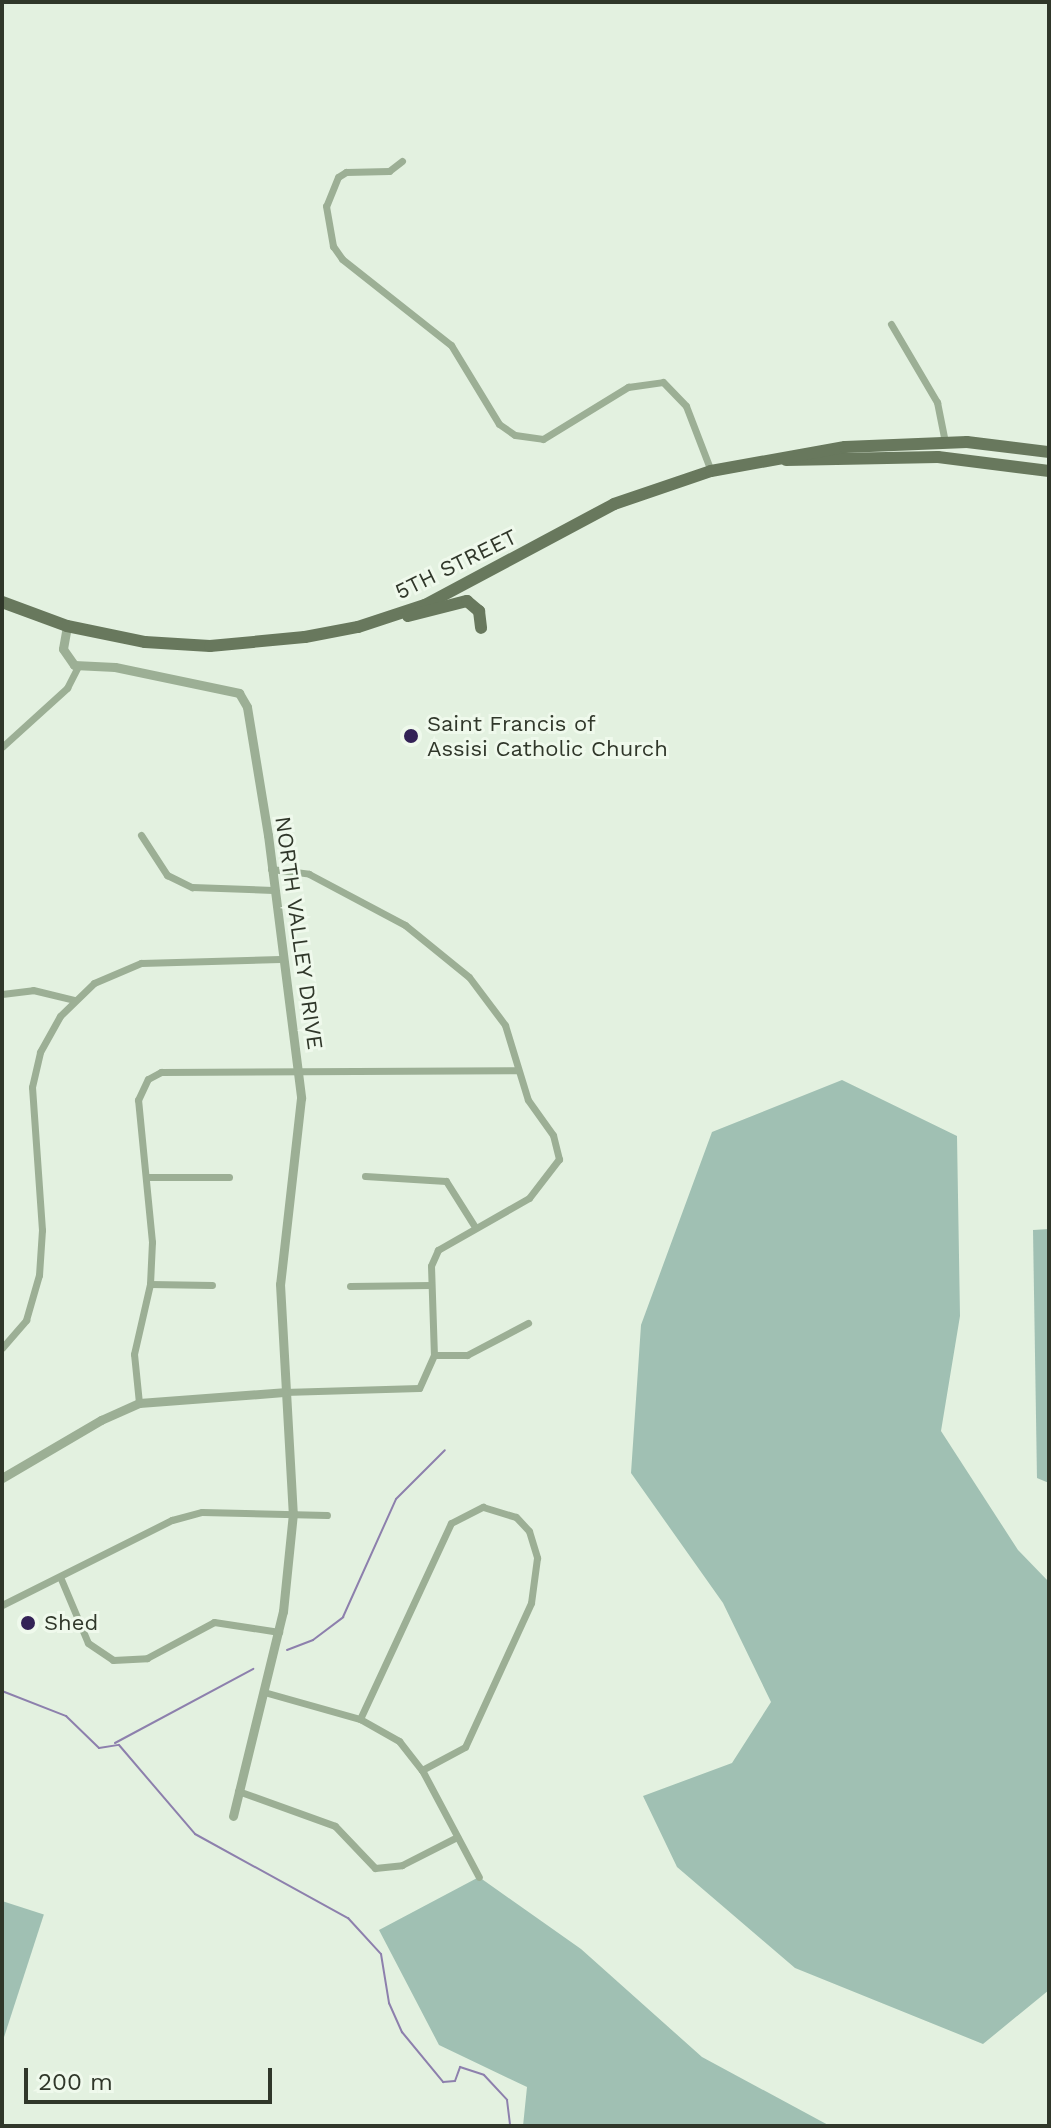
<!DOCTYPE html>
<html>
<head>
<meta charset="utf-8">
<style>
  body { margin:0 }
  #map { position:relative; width:1051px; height:2128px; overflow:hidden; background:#e3f1e0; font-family:"Work Sans",sans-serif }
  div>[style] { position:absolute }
  .green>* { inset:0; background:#a0c0b3; transform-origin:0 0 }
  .stream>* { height:2px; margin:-1px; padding:0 1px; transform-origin:1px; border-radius:1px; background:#8d80ad }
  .minor>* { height:7px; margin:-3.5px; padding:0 3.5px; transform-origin:3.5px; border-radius:3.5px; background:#9caf95 }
  .tertiary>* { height:9px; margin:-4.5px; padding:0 4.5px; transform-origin:4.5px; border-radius:4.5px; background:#9caf95 }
  .primary>* { height:12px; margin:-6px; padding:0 6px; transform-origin:6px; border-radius:6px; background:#68785d }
  .dots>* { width:22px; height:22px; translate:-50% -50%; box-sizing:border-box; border:4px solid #eff9ec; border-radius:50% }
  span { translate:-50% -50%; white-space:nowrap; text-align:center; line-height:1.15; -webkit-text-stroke:6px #eff9ec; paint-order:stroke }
  .street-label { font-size:22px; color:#30372a }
  .poi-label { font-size:22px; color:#30372a }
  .left { translate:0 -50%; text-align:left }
  .frame { position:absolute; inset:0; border:4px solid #30372a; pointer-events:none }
  .scale { position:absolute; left:24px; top:2068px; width:248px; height:36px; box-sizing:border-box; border:4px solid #30372a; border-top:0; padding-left:10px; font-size:24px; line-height:28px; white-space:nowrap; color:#30372a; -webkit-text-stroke:6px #eff9ec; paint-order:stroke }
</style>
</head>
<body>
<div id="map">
  <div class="green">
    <i style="clip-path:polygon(842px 1080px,957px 1136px,960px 1316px,941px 1431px,1018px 1550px,1049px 1582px,1049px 1990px,983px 2044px,795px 1968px,677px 1867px,643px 1796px,732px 1763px,771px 1702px,723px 1603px,631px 1473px,641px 1325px,712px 1132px)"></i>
    <i style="clip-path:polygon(1049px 1229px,1049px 1483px,1037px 1478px,1033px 1230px)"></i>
    <i style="clip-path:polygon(479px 1877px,581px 1949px,702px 2057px,830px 2126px,523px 2126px,527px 2087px,439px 2045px,379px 1930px)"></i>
    <i style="left:2px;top:1901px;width:44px;height:176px;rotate:18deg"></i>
  </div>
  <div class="stream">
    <i style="left:287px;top:1650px;width:28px;rotate:-21deg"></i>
    <i style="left:313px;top:1640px;width:38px;rotate:-37deg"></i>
    <i style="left:343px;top:1617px;width:129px;rotate:-65.8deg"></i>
    <i style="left:396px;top:1499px;width:69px;rotate:-45deg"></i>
    <i style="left:2px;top:1691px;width:69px;rotate:21.3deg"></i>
    <i style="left:66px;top:1716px;width:46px;rotate:44.1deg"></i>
    <i style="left:99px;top:1748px;width:20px;rotate:-9deg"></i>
    <i style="left:119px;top:1745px;width:117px;rotate:49.5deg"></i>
    <i style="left:195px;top:1834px;width:175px;rotate:28.8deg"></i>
    <i style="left:348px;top:1918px;width:49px;rotate:47.5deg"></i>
    <i style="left:381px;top:1954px;width:50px;rotate:80.7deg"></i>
    <i style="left:389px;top:2003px;width:32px;rotate:66deg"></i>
    <i style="left:402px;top:2032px;width:65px;rotate:50.6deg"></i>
    <i style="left:443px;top:2082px;width:12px;rotate:-5deg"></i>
    <i style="left:455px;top:2081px;width:15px;rotate:-70deg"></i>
    <i style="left:460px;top:2067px;width:25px;rotate:18deg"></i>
    <i style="left:484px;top:2075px;width:34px;rotate:47deg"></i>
    <i style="left:507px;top:2100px;width:26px;rotate:83deg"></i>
    <i style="left:115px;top:1743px;width:157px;rotate:-28.2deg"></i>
  </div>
  <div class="minor">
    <i style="left:402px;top:161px;width:16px;rotate:142deg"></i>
    <i style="left:389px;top:171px;width:43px;rotate:178.7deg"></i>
    <i style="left:346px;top:172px;width:9px;rotate:148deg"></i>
    <i style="left:338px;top:177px;width:31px;rotate:112deg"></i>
    <i style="left:326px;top:206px;width:41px;rotate:80.1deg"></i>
    <i style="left:333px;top:246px;width:16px;rotate:55deg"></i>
    <i style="left:342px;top:259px;width:139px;rotate:38.3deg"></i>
    <i style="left:451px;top:345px;width:92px;rotate:58.7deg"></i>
    <i style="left:499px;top:424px;width:19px;rotate:35deg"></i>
    <i style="left:515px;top:435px;width:28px;rotate:8deg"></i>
    <i style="left:543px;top:439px;width:100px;rotate:-31.5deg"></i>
    <i style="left:628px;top:387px;width:35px;rotate:-8deg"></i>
    <i style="left:663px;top:382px;width:33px;rotate:46deg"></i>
    <i style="left:686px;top:406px;width:70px;rotate:69deg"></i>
    <i style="left:891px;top:324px;width:91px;rotate:59.5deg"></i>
    <i style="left:937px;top:402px;width:41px;rotate:78.7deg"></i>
    <i style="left:2px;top:747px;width:88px;rotate:-42.2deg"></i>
    <i style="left:67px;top:688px;width:25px;rotate:-63deg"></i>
    <i style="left:141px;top:835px;width:48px;rotate:57deg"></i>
    <i style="left:167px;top:875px;width:28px;rotate:26deg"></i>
    <i style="left:192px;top:887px;width:81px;rotate:2.1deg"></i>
    <i style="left:271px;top:869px;width:38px;rotate:7deg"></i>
    <i style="left:309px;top:874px;width:109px;rotate:28deg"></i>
    <i style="left:405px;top:925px;width:82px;rotate:39.1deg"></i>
    <i style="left:469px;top:977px;width:60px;rotate:53.1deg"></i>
    <i style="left:505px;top:1025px;width:78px;rotate:73deg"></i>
    <i style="left:528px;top:1100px;width:43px;rotate:54.5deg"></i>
    <i style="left:553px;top:1135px;width:25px;rotate:76deg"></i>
    <i style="left:559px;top:1159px;width:49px;rotate:127.6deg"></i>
    <i style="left:529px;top:1198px;width:105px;rotate:150.3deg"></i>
    <i style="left:438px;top:1250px;width:17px;rotate:114deg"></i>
    <i style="left:431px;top:1266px;width:89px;rotate:88.1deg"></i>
    <i style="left:434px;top:1355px;width:36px;rotate:114deg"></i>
    <i style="left:419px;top:1388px;width:135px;rotate:178.3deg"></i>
    <i style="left:2px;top:994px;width:31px;rotate:-7deg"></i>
    <i style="left:33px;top:990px;width:42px;rotate:13.7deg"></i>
    <i style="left:365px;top:1176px;width:81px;rotate:3.5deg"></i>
    <i style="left:446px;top:1181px;width:54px;rotate:57.8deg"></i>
    <i style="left:148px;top:1177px;width:81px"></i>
    <i style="left:150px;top:1284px;width:62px;rotate:0.9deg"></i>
    <i style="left:350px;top:1286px;width:81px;rotate:-0.7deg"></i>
    <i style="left:2px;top:1348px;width:37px;rotate:-49deg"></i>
    <i style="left:26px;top:1320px;width:47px;rotate:-73.9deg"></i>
    <i style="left:39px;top:1275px;width:45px;rotate:-86.2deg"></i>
    <i style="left:42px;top:1230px;width:143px;rotate:-94deg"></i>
    <i style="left:32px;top:1087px;width:36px;rotate:-77deg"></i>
    <i style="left:40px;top:1052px;width:41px;rotate:-60.9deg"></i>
    <i style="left:60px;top:1016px;width:47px;rotate:-44.1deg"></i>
    <i style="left:94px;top:983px;width:51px;rotate:-23.1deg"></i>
    <i style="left:141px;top:963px;width:139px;rotate:-1.6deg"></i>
    <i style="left:434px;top:1355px;width:33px"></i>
    <i style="left:467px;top:1355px;width:69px;rotate:-27.7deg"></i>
    <i style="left:139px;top:1403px;width:49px;rotate:-95.8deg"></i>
    <i style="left:134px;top:1354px;width:72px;rotate:-77.1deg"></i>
    <i style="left:150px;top:1284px;width:42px;rotate:-87.3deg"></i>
    <i style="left:152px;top:1242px;width:143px;rotate:-95.6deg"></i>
    <i style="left:138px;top:1100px;width:23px;rotate:-65deg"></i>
    <i style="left:148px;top:1079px;width:15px;rotate:-28deg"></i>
    <i style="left:161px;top:1072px;width:355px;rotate:-0.3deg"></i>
    <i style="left:61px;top:1579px;width:69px;rotate:67.1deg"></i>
    <i style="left:88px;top:1643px;width:30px;rotate:34deg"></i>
    <i style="left:113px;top:1660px;width:34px;rotate:-3deg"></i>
    <i style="left:147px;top:1658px;width:76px;rotate:-28.2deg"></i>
    <i style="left:214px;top:1622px;width:66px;rotate:8.7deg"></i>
    <i style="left:2px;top:1605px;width:190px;rotate:-26.6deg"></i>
    <i style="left:172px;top:1520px;width:31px;rotate:-15deg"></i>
    <i style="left:202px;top:1512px;width:125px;rotate:1.4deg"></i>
    <i style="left:264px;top:1692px;width:100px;rotate:15.7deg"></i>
    <i style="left:360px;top:1719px;width:45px;rotate:29.4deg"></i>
    <i style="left:399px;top:1741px;width:37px;rotate:52deg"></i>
    <i style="left:422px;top:1770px;width:121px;rotate:62deg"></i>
    <i style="left:360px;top:1719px;width:216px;rotate:-65.1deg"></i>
    <i style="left:451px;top:1523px;width:36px;rotate:-27deg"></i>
    <i style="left:483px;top:1507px;width:34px;rotate:17deg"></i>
    <i style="left:516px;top:1517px;width:19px;rotate:47deg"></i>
    <i style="left:529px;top:1531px;width:28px;rotate:73deg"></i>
    <i style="left:537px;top:1558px;width:45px;rotate:97.6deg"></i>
    <i style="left:531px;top:1603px;width:158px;rotate:114.6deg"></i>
    <i style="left:465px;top:1747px;width:49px;rotate:151.9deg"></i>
    <i style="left:238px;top:1791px;width:103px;rotate:19.8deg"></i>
    <i style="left:335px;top:1826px;width:58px;rotate:46.4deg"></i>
    <i style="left:375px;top:1868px;width:27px;rotate:-6deg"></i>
    <i style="left:402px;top:1865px;width:62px;rotate:-27deg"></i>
  </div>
  <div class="tertiary">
    <i style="left:67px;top:626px;width:23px;rotate:100deg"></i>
    <i style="left:63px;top:649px;width:19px;rotate:55deg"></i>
    <i style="left:74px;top:665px;width:41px;rotate:2.8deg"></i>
    <i style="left:115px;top:667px;width:127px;rotate:11.8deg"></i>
    <i style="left:239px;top:693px;width:16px;rotate:60deg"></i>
    <i style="left:247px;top:707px;width:130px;rotate:80.7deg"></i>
    <i style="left:268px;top:835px;width:265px;rotate:82.8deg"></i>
    <i style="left:301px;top:1098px;width:187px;rotate:96.4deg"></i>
    <i style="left:280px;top:1284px;width:229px;rotate:86.8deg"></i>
    <i style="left:293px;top:1513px;width:99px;rotate:95.8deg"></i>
    <i style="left:283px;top:1611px;width:211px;rotate:103.7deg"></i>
    <i style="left:2px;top:1478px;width:115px;rotate:-30.4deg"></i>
    <i style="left:101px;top:1420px;width:42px;rotate:-24.1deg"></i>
    <i style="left:139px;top:1403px;width:145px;rotate:-4.3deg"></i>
  </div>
  <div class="primary">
    <i style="left:786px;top:460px;width:152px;rotate:-1.1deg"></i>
    <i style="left:938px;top:457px;width:112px;rotate:7.2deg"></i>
    <i style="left:2px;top:602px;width:69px;rotate:20.3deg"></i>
    <i style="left:67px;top:626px;width:80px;rotate:11.6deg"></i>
    <i style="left:145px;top:642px;width:65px;rotate:3.5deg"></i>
    <i style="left:210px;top:646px;width:95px;rotate:-5.4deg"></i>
    <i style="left:305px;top:637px;width:54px;rotate:-10.7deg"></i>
    <i style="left:358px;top:627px;width:71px;rotate:-18.2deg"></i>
    <i style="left:425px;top:605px;width:214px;rotate:-28.1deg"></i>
    <i style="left:614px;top:504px;width:102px;rotate:-18.8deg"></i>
    <i style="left:711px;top:471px;width:136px;rotate:-10.2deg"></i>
    <i style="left:845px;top:447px;width:122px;rotate:-2.3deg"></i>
    <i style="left:967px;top:442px;width:83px;rotate:7deg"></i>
    <i style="left:408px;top:616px;width:61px;rotate:-14.3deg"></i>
    <i style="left:467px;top:601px;width:16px;rotate:40deg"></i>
    <i style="left:479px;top:611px;width:17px;rotate:83deg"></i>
  </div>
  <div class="dots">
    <i style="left:411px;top:736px;background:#332256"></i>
    <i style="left:28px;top:1623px;background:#332256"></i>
  </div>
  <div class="street-label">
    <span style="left:456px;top:564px;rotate:-26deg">5TH STREET</span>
    <span style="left:299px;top:933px;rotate:82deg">NORTH VALLEY DRIVE</span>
  </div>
  <div class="poi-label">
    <span class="left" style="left:427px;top:736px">Saint Francis of<br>Assisi Catholic Church</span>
    <span class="left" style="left:44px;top:1623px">Shed</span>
  </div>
  <div class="frame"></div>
  <div class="scale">200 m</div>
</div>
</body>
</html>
